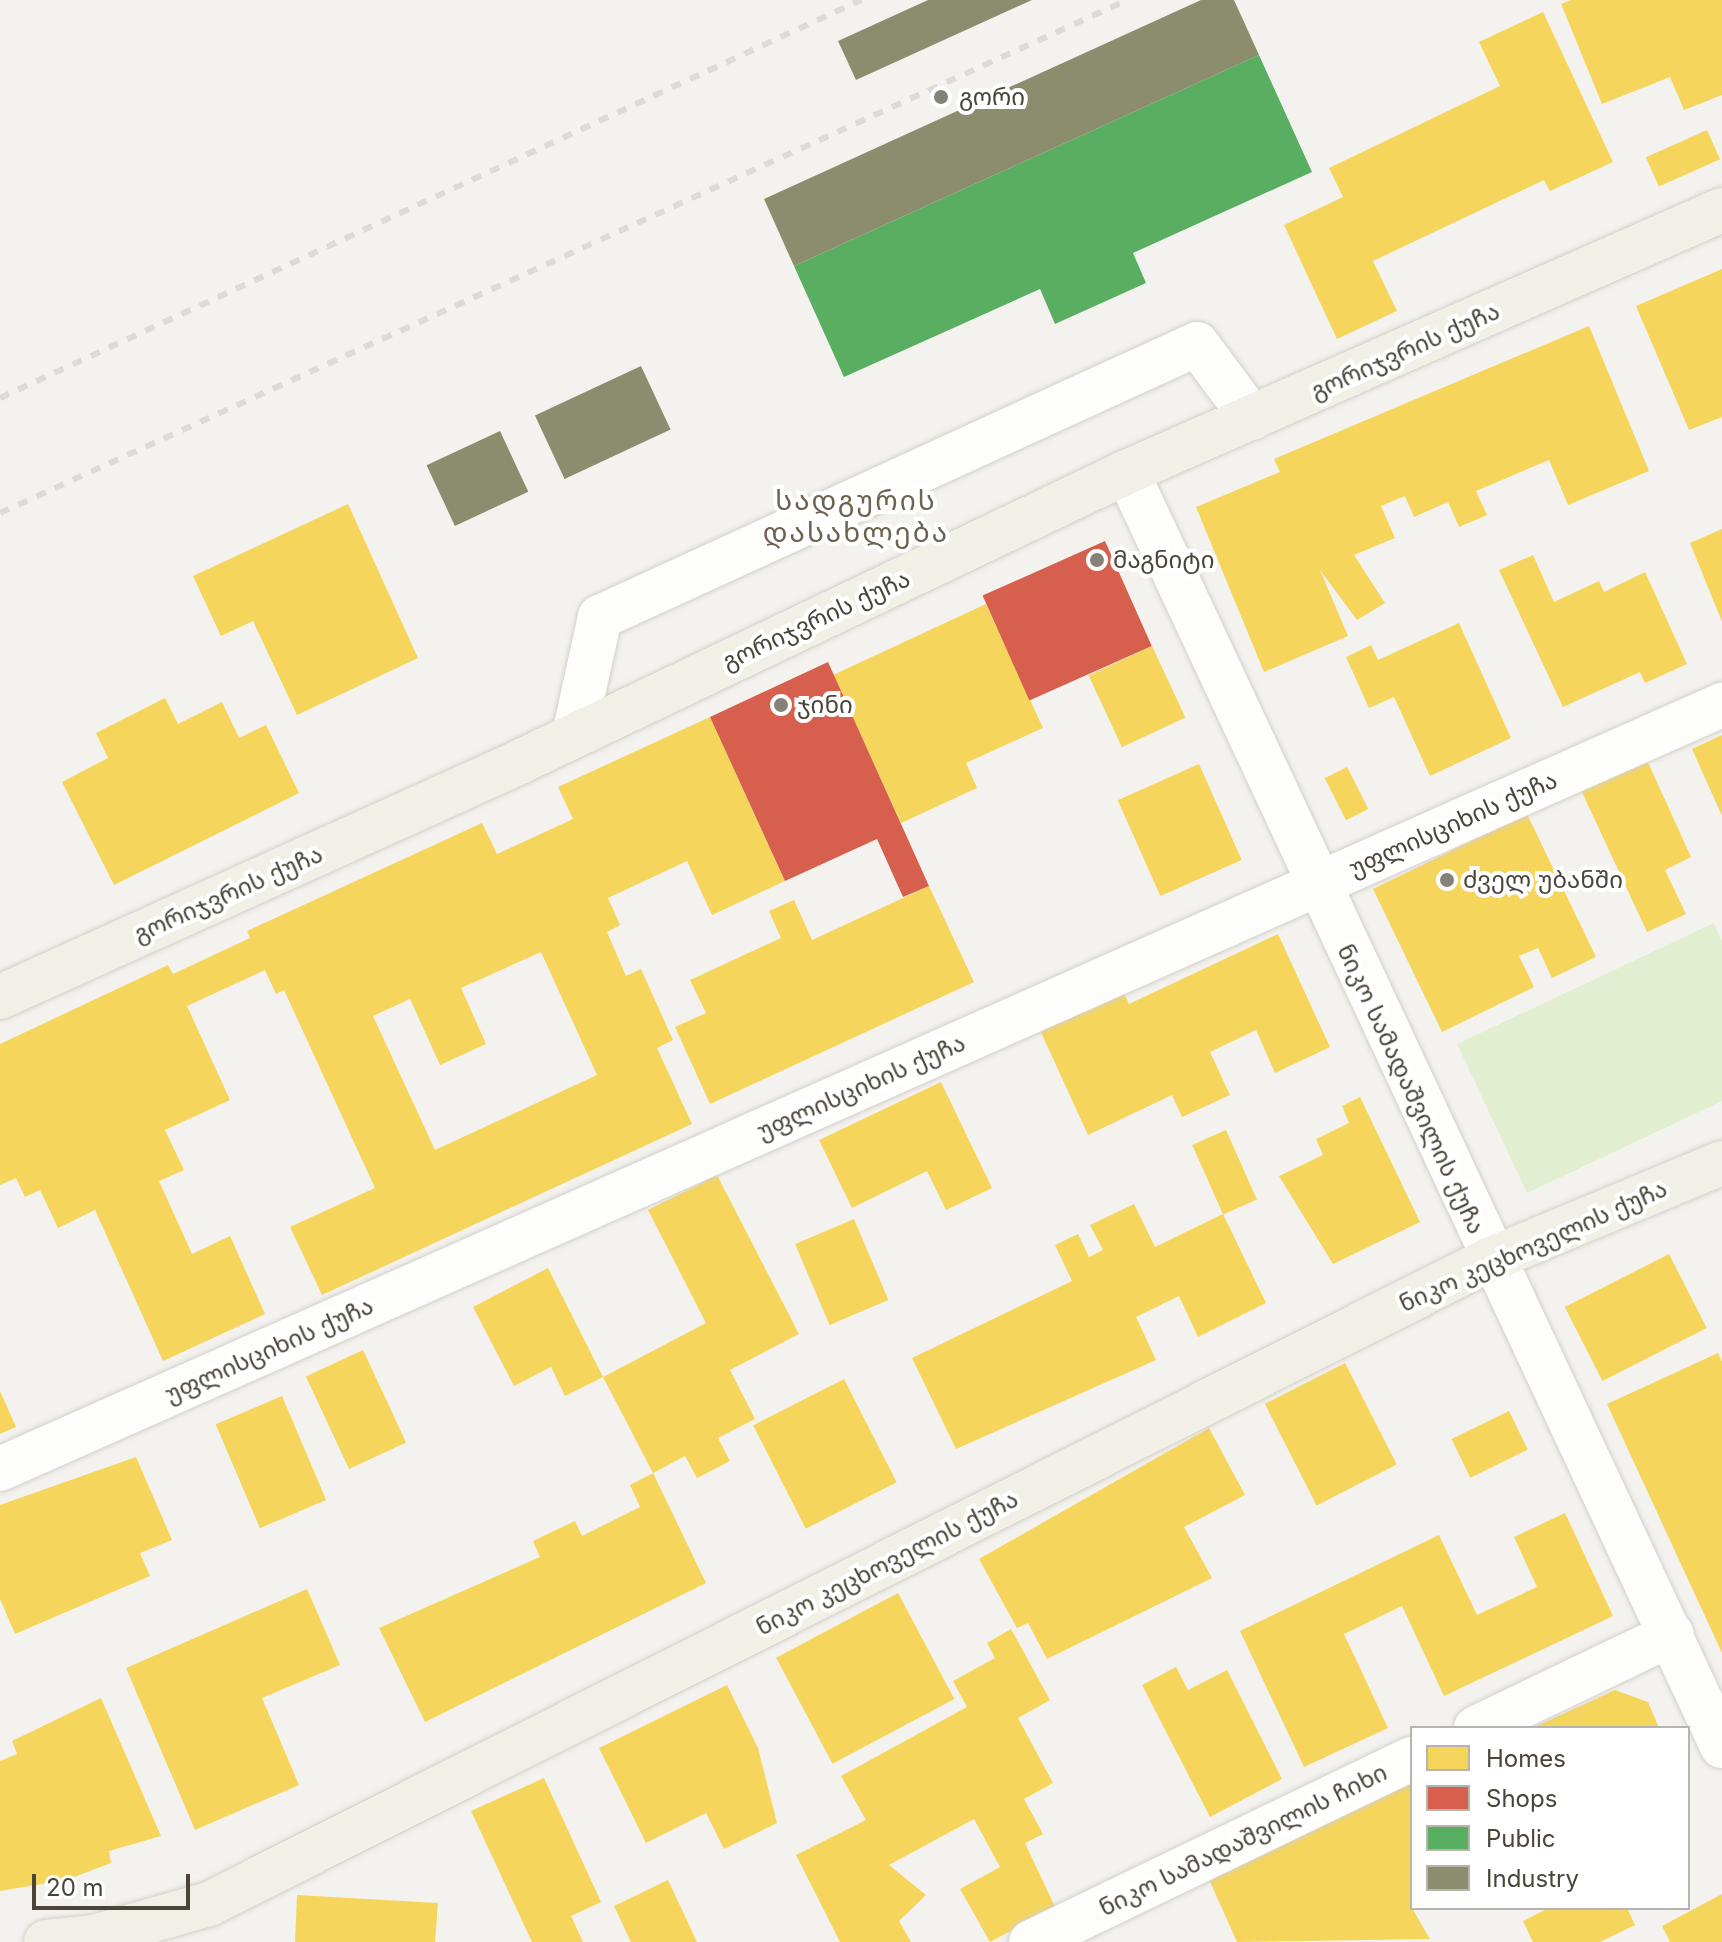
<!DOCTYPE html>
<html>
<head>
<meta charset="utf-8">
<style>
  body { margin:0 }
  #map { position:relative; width:1722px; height:1942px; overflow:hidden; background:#f4f2ee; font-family:Inter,"Noto Sans Georgian",sans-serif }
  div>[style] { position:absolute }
  .green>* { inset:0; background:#e1eecf }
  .homes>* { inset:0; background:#f6d55c; transform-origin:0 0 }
  .shops>* { inset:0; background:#d6604d; transform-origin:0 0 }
  .public>* { inset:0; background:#5aae61 }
  .industry>* { inset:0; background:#8c8c6e; transform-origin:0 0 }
  .roads { filter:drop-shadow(0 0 2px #d2d0cb) drop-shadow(0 0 2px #d2d0cb) }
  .minor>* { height:44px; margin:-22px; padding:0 22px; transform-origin:22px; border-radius:22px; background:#fdfdfc }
  .major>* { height:44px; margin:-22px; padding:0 22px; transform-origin:22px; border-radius:22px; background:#f2efe6 }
  .rail>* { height:6px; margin-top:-3px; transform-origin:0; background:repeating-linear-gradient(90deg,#dbdbda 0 10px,transparent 0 20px) }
  .dots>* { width:22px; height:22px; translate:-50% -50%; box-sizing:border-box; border:4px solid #fff; border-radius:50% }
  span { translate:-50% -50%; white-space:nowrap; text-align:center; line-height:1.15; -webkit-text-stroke:8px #fff; paint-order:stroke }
  .poi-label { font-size:24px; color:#4b4439 }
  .left { translate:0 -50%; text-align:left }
  .street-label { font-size:24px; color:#4b4439 }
  .quarter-label { font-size:28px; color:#6e6250; letter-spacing:2px }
  .legend { position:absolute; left:1410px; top:1726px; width:280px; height:184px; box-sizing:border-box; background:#fff; border:2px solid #b7b4b0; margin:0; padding:10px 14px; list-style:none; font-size:24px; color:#4b4439 }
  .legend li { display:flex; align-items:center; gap:16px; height:40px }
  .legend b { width:40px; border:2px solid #b7b4b0 }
  .scale { position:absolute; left:32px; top:1874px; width:158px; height:36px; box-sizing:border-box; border:4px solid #4b4439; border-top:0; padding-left:10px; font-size:24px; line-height:28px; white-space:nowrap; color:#4b4439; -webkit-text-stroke:6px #fff; paint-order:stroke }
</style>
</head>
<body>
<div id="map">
  <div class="green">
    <i style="clip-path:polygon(1714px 923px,1722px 942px,1722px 1101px,1527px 1193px,1457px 1044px)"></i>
  </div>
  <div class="homes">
    <i style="clip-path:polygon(1571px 0,1722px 0,1722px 95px,1684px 110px,1670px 77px,1602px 104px,1561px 4px)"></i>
    <i style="clip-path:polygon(1543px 12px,1613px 162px,1550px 191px,1544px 180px,1373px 261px,1397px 311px,1337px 339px,1284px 225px,1343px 197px,1329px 168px,1500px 86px,1479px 42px)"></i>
    <i style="left:1707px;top:130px;width:32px;height:67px;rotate:66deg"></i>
    <i style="clip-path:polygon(1722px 269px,1722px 417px,1689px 430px,1636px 306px)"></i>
    <i style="clip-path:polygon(1589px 326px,1649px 471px,1568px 505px,1549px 460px,1476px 491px,1487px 515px,1459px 527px,1448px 502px,1414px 517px,1405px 496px,1381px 506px,1395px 538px,1354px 555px,1385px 603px,1357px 620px,1320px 570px,1348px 636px,1264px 672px,1196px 507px,1280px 472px,1274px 459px)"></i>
    <i style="clip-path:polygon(348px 504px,418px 658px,297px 715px,253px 621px,221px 636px,193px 576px)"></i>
    <i style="clip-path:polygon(1722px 529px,1722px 622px,1690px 543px)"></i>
    <i style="clip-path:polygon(1533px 555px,1554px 602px,1599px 581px,1604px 592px,1645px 572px,1687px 664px,1645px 683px,1640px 672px,1563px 707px,1499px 570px)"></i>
    <i style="clip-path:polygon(986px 604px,1043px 728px,966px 763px,977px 788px,901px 823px,833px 675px)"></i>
    <i style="clip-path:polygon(1459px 623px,1511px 738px,1430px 776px,1394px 697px,1369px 708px,1346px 657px,1371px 645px,1378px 660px)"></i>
    <i style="left:1152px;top:646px;width:79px;height:70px;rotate:65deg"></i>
    <i style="clip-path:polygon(165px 698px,178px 724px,222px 702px,239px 738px,266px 725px,299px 793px,114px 885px,62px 782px,108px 758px,96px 733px)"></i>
    <i style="clip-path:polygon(evenodd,710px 717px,785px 881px,712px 915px,687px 861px,608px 898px,620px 925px,607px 932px,626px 976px,641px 969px,673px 1040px,657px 1048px,692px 1124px,322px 1295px,290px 1227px,375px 1188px,284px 990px,276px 994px,265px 970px,187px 1006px,230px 1100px,165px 1130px,184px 1170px,159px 1181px,192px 1254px,230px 1236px,265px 1314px,163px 1361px,95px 1210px,58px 1228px,40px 1190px,25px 1197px,16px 1178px,0 1185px,0 1044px,168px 965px,173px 974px,250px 938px,247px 931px,482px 823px,497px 854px,573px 819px,558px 787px,710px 717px,541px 952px,597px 1075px,435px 1150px,373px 1016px,410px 999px,440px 1065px,486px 1044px,461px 988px,541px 952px)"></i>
    <i style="clip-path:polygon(1722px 735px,1722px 816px,1692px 749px)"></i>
    <i style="clip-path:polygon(1646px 758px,1691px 857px,1665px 870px,1686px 914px,1647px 932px,1581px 790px)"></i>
    <i style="left:1199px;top:764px;width:105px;height:89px;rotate:66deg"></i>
    <i style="left:1347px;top:767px;width:47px;height:25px;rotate:63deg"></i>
    <i style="clip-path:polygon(1527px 814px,1596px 957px,1552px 978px,1538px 948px,1519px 956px,1534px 987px,1442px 1032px,1373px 889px)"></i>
    <i style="clip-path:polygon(929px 886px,974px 982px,710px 1104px,675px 1027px,706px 1013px,690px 980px,781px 938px,769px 911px,794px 900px,812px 940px)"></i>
    <i style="clip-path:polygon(1278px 934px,1330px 1047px,1275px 1073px,1256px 1030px,1210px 1052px,1230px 1095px,1182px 1117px,1172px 1095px,1088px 1135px,1039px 1028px,1122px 989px,1129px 1004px)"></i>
    <i style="clip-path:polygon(941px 1082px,992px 1188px,946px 1210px,927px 1171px,852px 1208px,819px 1140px)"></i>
    <i style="clip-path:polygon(1360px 1097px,1420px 1222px,1333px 1264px,1279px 1176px,1323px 1155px,1316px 1139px,1349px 1123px,1342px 1106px)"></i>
    <i style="left:1226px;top:1130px;width:76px;height:37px;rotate:66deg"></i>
    <i style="clip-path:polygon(717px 1175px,799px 1334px,730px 1370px,755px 1419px,718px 1438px,730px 1461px,697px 1478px,685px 1456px,653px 1473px,706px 1583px,425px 1722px,379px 1628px,540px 1557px,533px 1541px,575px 1521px,582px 1536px,640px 1507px,630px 1485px,653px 1473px,603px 1377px,565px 1396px,551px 1367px,514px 1386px,473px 1307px,548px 1268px,603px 1377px,706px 1323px,648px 1210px)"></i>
    <i style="clip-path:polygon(1134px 1204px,1155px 1247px,1223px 1214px,1266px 1303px,1198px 1337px,1179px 1296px,1136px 1317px,1156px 1360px,956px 1449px,912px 1358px,1072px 1281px,1055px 1245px,1078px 1234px,1089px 1257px,1103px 1250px,1090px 1225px)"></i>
    <i style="left:854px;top:1219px;width:88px;height:64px;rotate:67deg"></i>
    <i style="left:1669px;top:1254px;width:83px;height:117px;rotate:63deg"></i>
    <i style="left:363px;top:1350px;width:102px;height:63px;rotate:65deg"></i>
    <i style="clip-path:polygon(1718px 1353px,1722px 1362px,1722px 1653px,1607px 1404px)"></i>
    <i style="left:1345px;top:1363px;width:114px;height:90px;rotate:63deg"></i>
    <i style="left:844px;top:1379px;width:116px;height:102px;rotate:63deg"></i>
    <i style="clip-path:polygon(0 1391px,16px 1427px,0 1434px)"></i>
    <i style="left:282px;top:1396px;width:113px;height:72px;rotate:67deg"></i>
    <i style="left:1509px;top:1411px;width:43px;height:64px;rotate:64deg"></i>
    <i style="clip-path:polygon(1209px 1428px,1245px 1495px,1184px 1527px,1212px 1578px,1047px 1659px,1028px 1623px,1017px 1628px,979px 1559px)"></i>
    <i style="clip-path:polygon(136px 1457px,172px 1540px,140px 1553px,150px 1576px,15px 1634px,0 1599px,0 1505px)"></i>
    <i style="clip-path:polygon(1565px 1513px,1613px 1616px,1444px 1696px,1402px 1606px,1344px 1634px,1388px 1728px,1304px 1767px,1240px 1631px,1439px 1535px,1477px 1615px,1537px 1587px,1514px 1537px)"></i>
    <i style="clip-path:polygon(307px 1589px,340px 1665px,262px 1698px,299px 1785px,195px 1830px,126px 1668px)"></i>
    <i style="left:898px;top:1593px;width:120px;height:138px;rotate:62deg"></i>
    <i style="clip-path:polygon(1011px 1629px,1050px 1700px,1018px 1718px,1053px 1783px,1024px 1799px,1043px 1834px,1025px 1843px,1055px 1907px,990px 1942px,960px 1889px,1000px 1867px,974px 1819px,889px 1865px,926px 1895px,899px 1921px,911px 1942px,840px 1942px,796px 1855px,866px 1820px,841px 1776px,967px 1707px,953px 1681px,995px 1658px,987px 1643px)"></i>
    <i style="clip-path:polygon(1176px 1667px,1188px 1690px,1227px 1670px,1282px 1779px,1210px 1817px,1142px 1685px)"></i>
    <i style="clip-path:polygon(727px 1685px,758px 1748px,777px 1823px,724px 1849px,706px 1813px,646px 1843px,599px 1748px)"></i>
    <i style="clip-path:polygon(1615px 1690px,1648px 1702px,1659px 1728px,1532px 1728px)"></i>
    <i style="clip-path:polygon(101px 1698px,161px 1836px,109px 1851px,111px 1863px,66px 1880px,0 1891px,0 1761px,17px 1754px,12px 1741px)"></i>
    <i style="clip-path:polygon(544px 1778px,601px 1902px,571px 1916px,583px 1942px,532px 1942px,471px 1811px)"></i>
    <i style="clip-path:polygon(1412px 1782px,1412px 1908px,1430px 1939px,1237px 1942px,1207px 1875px)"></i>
    <i style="clip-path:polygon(668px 1880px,697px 1942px,631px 1942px,614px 1906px)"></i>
    <i style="clip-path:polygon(1722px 1894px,1722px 1942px,1670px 1942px,1662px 1926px)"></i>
    <i style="clip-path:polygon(297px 1895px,438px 1903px,435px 1942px,295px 1942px)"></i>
    <i style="clip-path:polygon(1549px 1908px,1627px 1908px,1635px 1925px,1600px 1942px,1533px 1942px,1523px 1921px)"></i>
  </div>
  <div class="shops">
    <i style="left:1105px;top:541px;width:115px;height:134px;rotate:66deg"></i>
    <i style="clip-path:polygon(828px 662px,929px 886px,903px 897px,877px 839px,785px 881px,710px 717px)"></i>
  </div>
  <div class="public">
    <i style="clip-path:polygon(1259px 55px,1312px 172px,1133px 253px,1146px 283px,1055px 324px,1040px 289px,844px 377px,794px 266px)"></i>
  </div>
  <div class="industry">
    <i style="clip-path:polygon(928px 0,1032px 0,856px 80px,838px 41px)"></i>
    <i style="clip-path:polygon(1201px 0,1234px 0,1259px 55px,794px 266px,764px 199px)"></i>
    <i style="left:641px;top:366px;width:70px;height:117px;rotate:65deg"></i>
    <i style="left:500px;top:431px;width:67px;height:81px;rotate:65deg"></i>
  </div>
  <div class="roads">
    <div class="minor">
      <i style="left:1127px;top:472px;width:1406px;rotate:64.97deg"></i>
      <i style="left:574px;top:735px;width:121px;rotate:-77.6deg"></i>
      <i style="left:600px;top:617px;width:656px;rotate:-24.57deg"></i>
      <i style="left:1197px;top:344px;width:92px;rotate:53.4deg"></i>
      <i style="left:0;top:1469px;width:1884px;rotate:-23.93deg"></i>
      <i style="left:1476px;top:1728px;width:217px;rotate:-25.6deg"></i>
      <i style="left:1031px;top:1942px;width:423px;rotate:-25.7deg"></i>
    </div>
    <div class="major">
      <i style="left:0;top:997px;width:559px;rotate:-24.32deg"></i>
      <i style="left:509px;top:767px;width:685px;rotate:-25.52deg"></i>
      <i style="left:1127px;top:472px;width:650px;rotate:-23.77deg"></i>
      <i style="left:46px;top:1942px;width:48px;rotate:-5.9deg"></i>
      <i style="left:94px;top:1937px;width:120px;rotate:-16deg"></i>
      <i style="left:209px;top:1904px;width:1435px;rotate:-26.71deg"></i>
      <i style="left:1491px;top:1259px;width:250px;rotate:-22.6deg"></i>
    </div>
  </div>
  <div class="rail">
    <i style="left:0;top:398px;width:949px;rotate:-24.81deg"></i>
    <i style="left:0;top:513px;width:1238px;rotate:-24.47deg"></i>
  </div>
  <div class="dots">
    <i style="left:941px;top:97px;background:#868178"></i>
    <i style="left:1097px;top:560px;background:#868178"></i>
    <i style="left:781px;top:705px;background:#868178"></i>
    <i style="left:1447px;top:880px;background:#868178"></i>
  </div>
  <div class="poi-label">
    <span class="left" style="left:959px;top:97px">გორი</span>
    <span class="left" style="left:1113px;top:560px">მაგნიტი</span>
    <span class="left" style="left:797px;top:705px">ჯინი</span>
    <span class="left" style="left:1463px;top:880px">ძველ უბანში</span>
  </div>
  <div class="street-label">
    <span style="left:1405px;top:351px;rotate:-24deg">გორიჯვრის ქუჩა</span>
    <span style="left:816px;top:620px;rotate:-25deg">გორიჯვრის ქუჩა</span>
    <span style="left:1453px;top:824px;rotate:-24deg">უფლისციხის ქუჩა</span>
    <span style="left:228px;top:894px;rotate:-24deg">გორიჯვრის ქუჩა</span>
    <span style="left:861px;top:1087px;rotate:-24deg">უფლისციხის ქუჩა</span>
    <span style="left:1411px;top:1089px;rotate:65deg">ნიკო სამადაშვილის ქუჩა</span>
    <span style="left:1533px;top:1246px;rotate:-24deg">ნიკო კეცხოველის ქუჩა</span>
    <span style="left:269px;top:1350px;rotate:-24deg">უფლისციხის ქუჩა</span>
    <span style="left:887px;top:1563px;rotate:-27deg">ნიკო კეცხოველის ქუჩა</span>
    <span style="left:1243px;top:1840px;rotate:-26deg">ნიკო სამადაშვილის ჩიხი</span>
  </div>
  <div class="quarter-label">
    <span style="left:856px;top:516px">სადგურის<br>დასახლება</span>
  </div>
  <ul class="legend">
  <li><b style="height:22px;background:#f6d55c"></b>Homes</li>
  <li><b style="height:22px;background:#d6604d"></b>Shops</li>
  <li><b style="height:22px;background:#5aae61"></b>Public</li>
  <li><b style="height:22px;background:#8c8c6e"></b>Industry</li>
  </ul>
  <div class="scale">20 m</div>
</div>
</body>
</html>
